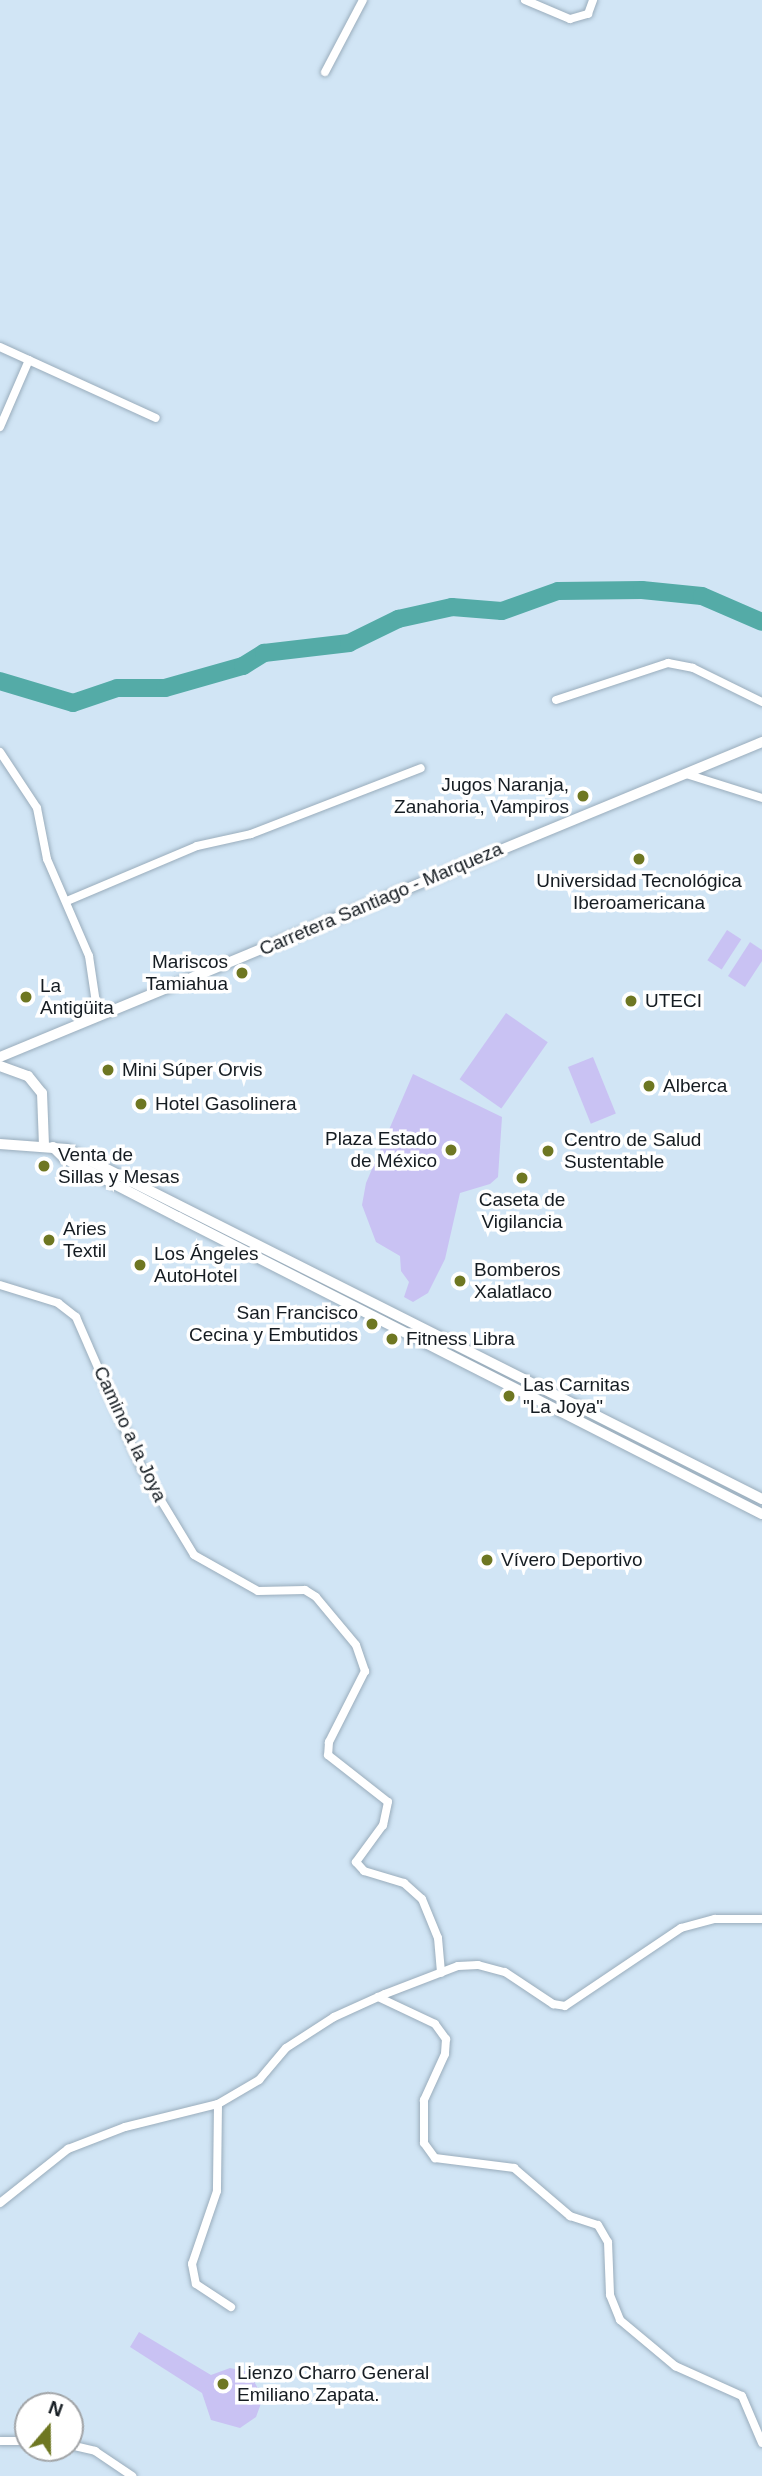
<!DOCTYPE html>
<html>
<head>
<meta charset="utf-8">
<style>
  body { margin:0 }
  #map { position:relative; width:762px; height:2476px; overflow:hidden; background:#d1e5f5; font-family:Arial,sans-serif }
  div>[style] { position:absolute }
  .green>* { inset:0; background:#c9c2f3; transform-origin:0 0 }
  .river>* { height:18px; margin:-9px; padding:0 9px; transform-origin:9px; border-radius:9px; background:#54aba7 }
  .roads { filter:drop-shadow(0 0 2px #9aadbc) drop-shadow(0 0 2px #9aadbc) }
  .street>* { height:8px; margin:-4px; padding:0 4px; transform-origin:4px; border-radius:4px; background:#fff }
  .secondary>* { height:10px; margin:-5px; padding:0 5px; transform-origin:5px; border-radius:5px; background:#fff }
  .dots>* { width:19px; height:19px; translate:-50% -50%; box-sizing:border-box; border:4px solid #fff; border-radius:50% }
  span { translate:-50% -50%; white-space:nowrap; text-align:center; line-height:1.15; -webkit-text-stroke:7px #fff; paint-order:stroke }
  .poi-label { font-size:19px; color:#151c22 }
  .right { translate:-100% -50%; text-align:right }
  .left { translate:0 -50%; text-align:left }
  .street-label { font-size:19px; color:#151c22 }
  .north { position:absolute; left:14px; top:2392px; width:70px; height:70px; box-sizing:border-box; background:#fff; border:2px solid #a1a4a7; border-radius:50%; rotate:20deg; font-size:19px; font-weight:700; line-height:28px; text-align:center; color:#151c22 }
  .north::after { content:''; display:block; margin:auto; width:24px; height:32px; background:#6e7722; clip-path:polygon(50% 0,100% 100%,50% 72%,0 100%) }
</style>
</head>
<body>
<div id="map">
  <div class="green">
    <i style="left:727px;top:930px;width:17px;height:36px;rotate:33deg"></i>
    <i style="clip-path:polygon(750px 942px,762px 950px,762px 961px,745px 987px,728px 976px)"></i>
    <i style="left:506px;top:1013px;width:51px;height:81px;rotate:35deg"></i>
    <i style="left:593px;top:1057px;width:61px;height:27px;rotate:68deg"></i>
    <i style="clip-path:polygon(413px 1074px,502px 1117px,498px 1177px,490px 1184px,460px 1193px,445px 1259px,428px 1293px,413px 1302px,404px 1297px,409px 1282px,401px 1271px,400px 1256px,376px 1242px,362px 1205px,366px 1183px)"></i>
    <i style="clip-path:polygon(139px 2332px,211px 2375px,230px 2368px,249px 2372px,263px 2398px,256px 2417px,240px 2428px,211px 2420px,202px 2393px,130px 2347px)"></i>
  </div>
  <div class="river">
    <i style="left:0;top:681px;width:76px;rotate:16.8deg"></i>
    <i style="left:73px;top:703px;width:46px;rotate:-18.8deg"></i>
    <i style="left:117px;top:688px;width:48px"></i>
    <i style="left:165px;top:688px;width:81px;rotate:-15.8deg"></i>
    <i style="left:243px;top:666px;width:25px;rotate:-32deg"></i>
    <i style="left:264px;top:653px;width:86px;rotate:-6.7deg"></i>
    <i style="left:349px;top:643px;width:55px;rotate:-26.1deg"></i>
    <i style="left:398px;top:619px;width:55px;rotate:-12.5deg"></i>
    <i style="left:452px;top:607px;width:50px;rotate:4.6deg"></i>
    <i style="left:502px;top:611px;width:59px;rotate:-19.7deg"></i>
    <i style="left:558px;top:591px;width:84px;rotate:-0.7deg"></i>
    <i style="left:642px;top:590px;width:60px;rotate:5.7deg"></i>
    <i style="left:702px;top:596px;width:65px;rotate:23.4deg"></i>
  </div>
  <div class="roads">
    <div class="street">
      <i style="left:525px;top:0;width:49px;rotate:22.9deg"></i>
      <i style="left:570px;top:19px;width:19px;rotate:-16deg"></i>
      <i style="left:588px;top:14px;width:15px;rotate:-70deg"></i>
      <i style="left:325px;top:72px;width:81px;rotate:-62.2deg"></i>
      <i style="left:0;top:347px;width:171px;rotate:24.5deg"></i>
      <i style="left:0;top:427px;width:73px;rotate:-66.6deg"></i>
      <i style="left:556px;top:700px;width:118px;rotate:-18.3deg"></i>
      <i style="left:668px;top:663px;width:25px;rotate:11deg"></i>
      <i style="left:693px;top:668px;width:77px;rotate:26.2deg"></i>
      <i style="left:0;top:752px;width:67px;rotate:56.5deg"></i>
      <i style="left:37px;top:808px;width:52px;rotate:78.9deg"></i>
      <i style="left:47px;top:859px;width:106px;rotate:66.6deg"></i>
      <i style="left:89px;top:956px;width:61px;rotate:81.5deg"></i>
      <i style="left:686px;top:774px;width:80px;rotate:17.5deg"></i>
      <i style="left:67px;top:901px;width:141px;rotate:-22.9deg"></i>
      <i style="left:197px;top:846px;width:55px;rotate:-12.5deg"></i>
      <i style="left:251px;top:834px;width:182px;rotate:-21.2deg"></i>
      <i style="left:0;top:1285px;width:61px;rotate:17.2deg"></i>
      <i style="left:58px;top:1303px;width:23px;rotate:38deg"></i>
      <i style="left:76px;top:1317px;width:166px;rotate:66.5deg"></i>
      <i style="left:142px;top:1469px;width:100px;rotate:58.8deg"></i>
      <i style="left:194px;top:1555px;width:73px;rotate:29.4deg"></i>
      <i style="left:258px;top:1591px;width:47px;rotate:-1.2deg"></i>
      <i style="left:305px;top:1590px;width:13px;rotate:32deg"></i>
      <i style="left:316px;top:1597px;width:62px;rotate:50.2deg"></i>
      <i style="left:356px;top:1645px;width:28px;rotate:71deg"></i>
      <i style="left:365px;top:1671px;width:80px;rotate:116.9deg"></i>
      <i style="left:329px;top:1742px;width:13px;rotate:94deg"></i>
      <i style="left:328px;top:1755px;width:76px;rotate:38.1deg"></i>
      <i style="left:388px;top:1802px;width:24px;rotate:102deg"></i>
      <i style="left:383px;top:1825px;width:46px;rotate:126.1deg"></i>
      <i style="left:356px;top:1862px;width:12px;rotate:48deg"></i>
      <i style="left:364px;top:1871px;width:42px;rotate:16.7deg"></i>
      <i style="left:404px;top:1883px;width:24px;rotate:42deg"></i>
      <i style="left:422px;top:1899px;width:42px;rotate:67.7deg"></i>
      <i style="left:438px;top:1938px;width:35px;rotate:85deg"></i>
      <i style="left:378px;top:1997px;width:63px;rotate:25.3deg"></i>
      <i style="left:435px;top:2024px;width:19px;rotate:54deg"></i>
      <i style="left:446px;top:2039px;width:15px;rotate:94deg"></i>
      <i style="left:445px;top:2054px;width:51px;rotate:114.5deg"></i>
      <i style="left:424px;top:2100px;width:43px;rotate:90deg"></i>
      <i style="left:424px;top:2143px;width:19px;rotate:54deg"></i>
      <i style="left:435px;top:2158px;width:80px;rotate:7.2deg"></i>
      <i style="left:514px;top:2168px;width:74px;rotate:40.6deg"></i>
      <i style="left:570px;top:2216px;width:29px;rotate:18deg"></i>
      <i style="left:598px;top:2225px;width:20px;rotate:60deg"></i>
      <i style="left:608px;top:2242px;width:53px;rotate:87.8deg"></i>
      <i style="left:610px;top:2295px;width:27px;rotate:68deg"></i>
      <i style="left:620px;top:2320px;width:72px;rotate:39.9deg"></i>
      <i style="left:675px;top:2366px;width:73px;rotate:24.1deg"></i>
      <i style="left:742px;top:2396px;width:51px;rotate:66.9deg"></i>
      <i style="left:218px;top:2104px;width:87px;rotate:90.7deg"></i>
      <i style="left:217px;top:2191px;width:77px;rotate:108.9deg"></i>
      <i style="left:192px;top:2264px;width:20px;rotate:79deg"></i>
      <i style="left:196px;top:2284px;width:42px;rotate:33.3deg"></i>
      <i style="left:0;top:2203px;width:87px;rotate:-38.5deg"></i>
      <i style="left:68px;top:2149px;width:61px;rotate:-21.1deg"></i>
      <i style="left:125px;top:2127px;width:96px;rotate:-13.9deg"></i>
      <i style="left:218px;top:2104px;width:48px;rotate:-30.3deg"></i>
      <i style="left:259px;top:2080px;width:42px;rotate:-49.8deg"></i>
      <i style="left:286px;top:2048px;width:57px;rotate:-32.9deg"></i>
      <i style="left:334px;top:2017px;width:56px;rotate:-24.3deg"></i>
      <i style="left:385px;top:1994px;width:78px;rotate:-21deg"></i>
      <i style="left:458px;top:1966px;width:20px;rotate:-3deg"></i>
      <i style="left:478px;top:1965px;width:28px;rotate:15deg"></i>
      <i style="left:505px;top:1972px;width:58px;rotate:33.7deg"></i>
      <i style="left:553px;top:2004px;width:12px;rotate:9deg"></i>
      <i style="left:565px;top:2006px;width:140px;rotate:-33.9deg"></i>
      <i style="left:681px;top:1928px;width:35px;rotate:-15deg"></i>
      <i style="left:715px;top:1919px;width:47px"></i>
      <i style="left:0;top:2441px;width:28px"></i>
      <i style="left:70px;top:2445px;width:26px;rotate:13deg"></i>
      <i style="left:95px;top:2451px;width:45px;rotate:34deg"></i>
    </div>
    <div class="secondary">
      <i style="left:0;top:1057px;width:825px;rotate:-22.46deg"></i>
      <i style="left:0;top:1066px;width:30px;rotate:20deg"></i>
      <i style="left:28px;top:1076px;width:22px;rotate:51deg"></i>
      <i style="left:42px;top:1093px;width:52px;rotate:87.8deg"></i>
      <i style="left:0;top:1144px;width:67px;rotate:4.3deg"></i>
      <i style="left:67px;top:1149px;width:778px;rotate:26.73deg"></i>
      <i style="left:53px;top:1147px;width:16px;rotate:45deg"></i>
      <i style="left:64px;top:1158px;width:128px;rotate:27.4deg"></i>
      <i style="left:178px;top:1217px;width:655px;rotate:26.96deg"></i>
    </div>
  </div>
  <div class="dots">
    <i style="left:583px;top:796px;background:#6e7722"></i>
    <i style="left:639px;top:859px;background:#6e7722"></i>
    <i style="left:242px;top:973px;background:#6e7722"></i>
    <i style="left:26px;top:997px;background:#6e7722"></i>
    <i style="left:631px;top:1001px;background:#6e7722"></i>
    <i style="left:108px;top:1070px;background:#6e7722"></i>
    <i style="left:649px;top:1086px;background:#6e7722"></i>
    <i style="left:141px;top:1104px;background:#6e7722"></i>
    <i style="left:451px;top:1150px;background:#6e7722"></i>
    <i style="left:548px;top:1151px;background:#6e7722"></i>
    <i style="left:44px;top:1166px;background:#6e7722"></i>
    <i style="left:522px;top:1178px;background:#6e7722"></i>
    <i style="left:49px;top:1240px;background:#6e7722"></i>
    <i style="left:140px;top:1265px;background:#6e7722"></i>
    <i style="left:460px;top:1281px;background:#6e7722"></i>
    <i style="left:372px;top:1324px;background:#6e7722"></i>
    <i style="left:392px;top:1339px;background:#6e7722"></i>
    <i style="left:509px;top:1396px;background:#6e7722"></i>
    <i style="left:487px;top:1560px;background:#6e7722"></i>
    <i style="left:223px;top:2384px;background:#6e7722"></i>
  </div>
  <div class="poi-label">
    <span class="right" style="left:569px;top:796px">Jugos Naranja,<br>Zanahoria, Vampiros</span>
    <span style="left:639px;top:892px">Universidad Tecnológica<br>Iberoamericana</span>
    <span class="right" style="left:228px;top:973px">Mariscos<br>Tamiahua</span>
    <span class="left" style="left:40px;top:997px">La<br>Antigüita</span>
    <span class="left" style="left:645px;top:1001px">UTECI</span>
    <span class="left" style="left:122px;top:1070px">Mini Súper Orvis</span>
    <span class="left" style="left:663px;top:1086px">Alberca</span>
    <span class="left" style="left:155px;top:1104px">Hotel Gasolinera</span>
    <span class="right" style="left:437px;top:1150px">Plaza Estado<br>de México</span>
    <span class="left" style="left:564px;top:1151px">Centro de Salud<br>Sustentable</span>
    <span class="left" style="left:58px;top:1166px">Venta de<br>Sillas y Mesas</span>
    <span style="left:522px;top:1211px">Caseta de<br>Vigilancia</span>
    <span class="left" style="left:63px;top:1240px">Aries<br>Textil</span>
    <span class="left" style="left:154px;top:1265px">Los Ángeles<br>AutoHotel</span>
    <span class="left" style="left:474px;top:1281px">Bomberos<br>Xalatlaco</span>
    <span class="right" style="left:358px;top:1324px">San Francisco<br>Cecina y Embutidos</span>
    <span class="left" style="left:406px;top:1339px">Fitness Libra</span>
    <span class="left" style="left:523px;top:1396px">Las Carnitas<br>"La Joya"</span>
    <span class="left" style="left:501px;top:1560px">Vívero Deportivo</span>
    <span class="left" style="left:237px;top:2384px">Lienzo Charro General<br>Emiliano Zapata.</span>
  </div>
  <div class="street-label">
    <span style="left:381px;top:899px;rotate:-23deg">Carretera Santiago - Marqueza</span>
    <span style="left:130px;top:1434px;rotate:65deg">Camino a la Joya</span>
  </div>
  <div class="north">N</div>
</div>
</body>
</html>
